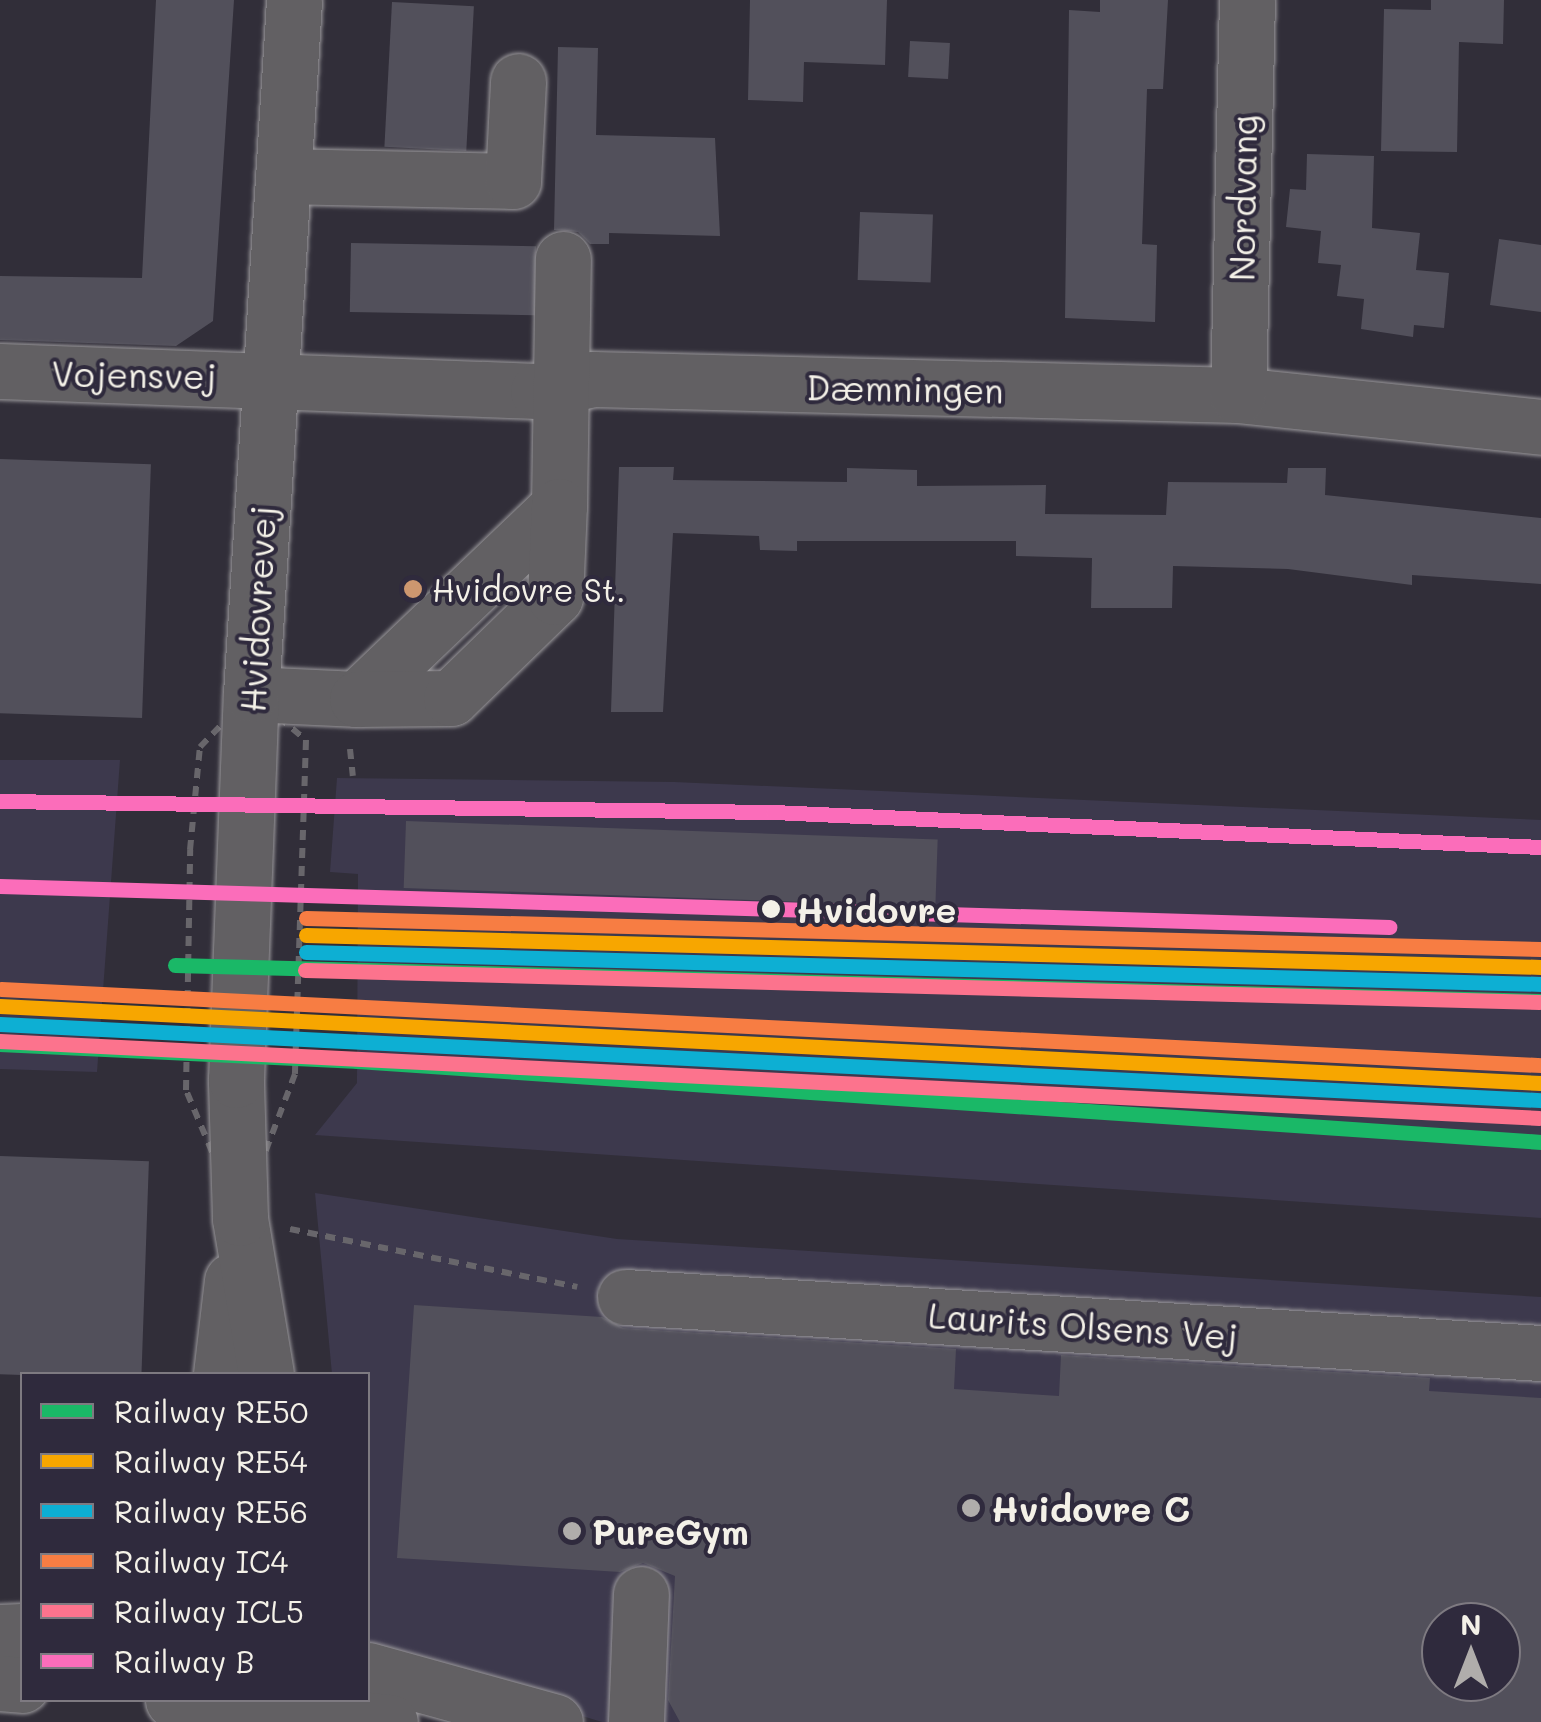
<!DOCTYPE html>
<html>
<head>
<meta charset="utf-8">
<style>
  body { margin:0 }
  #map { position:relative; width:1541px; height:1722px; overflow:hidden; background:#312e39; font-family:Mali,sans-serif }
  div>[style] { position:absolute }
  .built>* { inset:0; background:#3d394d }
  .building>* { inset:0; background:#52505b; transform-origin:0 0 }
  .path>* { height:6px; margin-top:-3px; transform-origin:0; background:repeating-linear-gradient(90deg,#68666b 0 10px,transparent 0 18px) }
  .roads { filter:drop-shadow(0 0 2px #9a989b) drop-shadow(0 0 2px #9a989b) }
  .minor>* { height:55px; margin:-27.5px; padding:0 27.5px; transform-origin:27.5px; border-radius:27.5px; background:#626063 }
  .rail-1>* { height:15px; margin:-7.5px; padding:0 7.5px; transform-origin:7.5px; border-radius:7.5px; background:#1ab867 }
  .rail-2>* { height:15px; margin:-7.5px; padding:0 7.5px; transform-origin:7.5px; border-radius:7.5px; background:#f7a600 }
  .rail-3>* { height:15px; margin:-7.5px; padding:0 7.5px; transform-origin:7.5px; border-radius:7.5px; background:#0dafd3 }
  .rail-4>* { height:15px; margin:-7.5px; padding:0 7.5px; transform-origin:7.5px; border-radius:7.5px; background:#f77d43 }
  .rail-5>* { height:15px; margin:-7.5px; padding:0 7.5px; transform-origin:7.5px; border-radius:7.5px; background:#fc738d }
  .rail-6>* { height:15px; margin:-7.5px; padding:0 7.5px; transform-origin:7.5px; border-radius:7.5px; background:#fb6dba }
  .dots>* { width:28px; height:28px; translate:-50% -50%; box-sizing:border-box; border:5px solid #2f2a3d; border-radius:50% }
  span { translate:-50% -50%; white-space:nowrap; text-align:center; line-height:1.15; -webkit-text-stroke:8px #2f2a3d; paint-order:stroke }
  .bus-label { font-size:32px; color:#f4f1e8 }
  .left { translate:0 -50%; text-align:left }
  .street-label { font-size:35px; color:#f4f1e8 }
  .stop-label { font-size:35px; color:#f4f1e8; font-weight:700 }
  .poi-label { font-size:35px; color:#f4f1e8; font-weight:700 }
  .legend { position:absolute; left:20px; top:1372px; width:350px; height:330px; box-sizing:border-box; background:#2f2a3d; border:2px solid #7e7a81; margin:0; padding:12px 18px; list-style:none; font-size:30px; color:#f4f1e8 }
  .legend li { display:flex; align-items:center; gap:20px; height:50px }
  .legend b { width:50px; border:2px solid #7e7a81 }
  .north { position:absolute; left:1421px; top:1602px; width:100px; height:100px; box-sizing:border-box; background:#2f2a3d; border:2px solid #7e7a81; border-radius:50%; rotate:0deg; font-size:28px; font-weight:700; line-height:40px; text-align:center; color:#f4f1e8 }
  .north::after { content:''; display:block; margin:auto; width:35px; height:45px; background:#b0adab; clip-path:polygon(50% 0,100% 100%,50% 72%,0 100%) }
</style>
</head>
<body>
<div id="map">
  <div class="built">
    <i style="clip-path:polygon(0 760px,120px 760px,97px 1072px,0 1069px)"></i>
    <i style="clip-path:polygon(337px 778px,674px 782px,1541px 820px,1541px 1218px,315px 1135px,357px 1083px,358px 874px,330px 872px)"></i>
    <i style="clip-path:polygon(evenodd,315px 1193px,617px 1239px,1541px 1297px,1541px 1722px,602px 1722px,368px 1651px,368px 1374px,332px 1374px,315px 1193px,1441px 1622px,1501px 1622px,1501px 1682px,1441px 1682px,1441px 1622px)"></i>
  </div>
  <div class="building">
    <i style="clip-path:polygon(156px 0,234px 0,213px 321px,176px 346px,0 340px,0 276px,142px 278px)"></i>
    <i style="clip-path:polygon(750px 0,887px 0,885px 65px,804px 62px,803px 102px,748px 100px)"></i>
    <i style="clip-path:polygon(1100px 0,1168px 0,1163px 89px,1147px 89px,1142px 244px,1157px 245px,1155px 322px,1065px 318px,1069px 10px,1100px 12px)"></i>
    <i style="clip-path:polygon(1431px 0,1504px 0,1503px 44px,1459px 42px,1457px 152px,1381px 151px,1384px 9px,1431px 10px)"></i>
    <i style="left:392px;top:2px;width:82px;height:145px;rotate:3deg"></i>
    <i style="left:910px;top:41px;width:40px;height:36px;rotate:3deg"></i>
    <i style="clip-path:polygon(558px 47px,598px 48px,596px 135px,715px 138px,720px 236px,609px 233px,609px 244px,590px 244px,578px 232px,554px 230px)"></i>
    <i style="clip-path:polygon(1307px 154px,1374px 156px,1372px 228px,1420px 233px,1416px 270px,1449px 273px,1444px 328px,1414px 325px,1413px 337px,1361px 329px,1364px 299px,1337px 296px,1341px 265px,1318px 263px,1321px 231px,1286px 227px,1290px 189px,1306px 190px)"></i>
    <i style="left:860px;top:212px;width:73px;height:68px;rotate:2deg"></i>
    <i style="clip-path:polygon(1499px 239px,1541px 245px,1541px 312px,1490px 305px)"></i>
    <i style="left:351px;top:243px;width:185px;height:69px;rotate:1deg"></i>
    <i style="left:0;top:459px;width:151px;height:254px;rotate:2deg"></i>
    <i style="clip-path:polygon(619px 467px,674px 467px,673px 480px,847px 482px,847px 468px,917px 470px,917px 486px,1046px 485px,1045px 514px,1166px 515px,1168px 482px,1287px 483px,1288px 468px,1326px 468px,1325px 495px,1541px 518px,1541px 584px,1412px 575px,1412px 585px,1288px 569px,1173px 566px,1172px 608px,1091px 608px,1092px 558px,1016px 556px,1016px 541px,797px 541px,797px 551px,760px 550px,759px 536px,673px 533px,663px 712px,611px 712px)"></i>
    <i style="left:406px;top:821px;width:532px;height:67px;rotate:2deg"></i>
    <i style="left:0;top:1156px;width:149px;height:218px;rotate:2deg"></i>
    <i style="clip-path:polygon(evenodd,414px 1305px,602px 1317px,623px 1328px,956px 1349px,954px 1389px,1059px 1396px,1061px 1355px,1430px 1378px,1429px 1391px,1541px 1398px,1541px 1722px,680px 1722px,668px 1700px,675px 1576px,643px 1563px,620px 1572px,397px 1558px,414px 1305px,1441px 1622px,1501px 1622px,1501px 1682px,1441px 1682px,1441px 1622px)"></i>
  </div>
  <div class="path">
    <i style="left:251px;top:694px;width:72px;rotate:39.9deg"></i>
    <i style="left:306px;top:740px;width:334px;rotate:91.9deg"></i>
    <i style="left:295px;top:1074px;width:154px;rotate:110.9deg"></i>
    <i style="left:240px;top:1218px;width:139px;rotate:-112.9deg"></i>
    <i style="left:186px;top:1090px;width:240px;rotate:-89deg"></i>
    <i style="left:190px;top:850px;width:103px;rotate:-84.5deg"></i>
    <i style="left:200px;top:747px;width:74px;rotate:-46.1deg"></i>
    <i style="left:350px;top:749px;width:27px;rotate:84deg"></i>
    <i style="left:290px;top:1229px;width:293px;rotate:11.4deg"></i>
  </div>
  <div class="roads">
    <div class="minor">
      <i style="left:283px;top:176px;width:230px;rotate:1.2deg"></i>
      <i style="left:513px;top:181px;width:100px;rotate:-87.1deg"></i>
      <i style="left:0;top:371px;width:538px;rotate:2.13deg"></i>
      <i style="left:538px;top:391px;width:56px;rotate:-12.3deg"></i>
      <i style="left:593px;top:379px;width:645px;rotate:1.42deg"></i>
      <i style="left:1238px;top:395px;width:305px;rotate:6deg"></i>
      <i style="left:1238px;top:395px;width:395px;rotate:-88.7deg"></i>
      <i style="left:251px;top:694px;width:106px;rotate:2.7deg"></i>
      <i style="left:357px;top:699px;width:279px;rotate:-43.7deg"></i>
      <i style="left:559px;top:506px;width:247px;rotate:-89.1deg"></i>
      <i style="left:357px;top:699px;width:94px;rotate:-0.6deg"></i>
      <i style="left:451px;top:698px;width:145px;rotate:-44.2deg"></i>
      <i style="left:555px;top:597px;width:91px;rotate:-87.5deg"></i>
      <i style="left:625px;top:1297px;width:918px;rotate:3.5deg"></i>
      <i style="left:221px;top:1374px;width:94px;rotate:-83.3deg"></i>
      <i style="left:266px;top:1374px;width:158px;rotate:-99.5deg"></i>
      <i style="left:240px;top:1218px;width:138px;rotate:-91.7deg"></i>
      <i style="left:236px;top:1080px;width:386px;rotate:-87.8deg"></i>
      <i style="left:251px;top:694px;width:695px;rotate:-86.45deg"></i>
      <i style="left:0;top:1632px;width:22px;rotate:-3deg"></i>
      <i style="left:368px;top:1670px;width:194px;rotate:15.5deg"></i>
      <i style="left:0;top:1683px;width:22px;rotate:5deg"></i>
      <i style="left:173px;top:1700px;width:218px;rotate:5.8deg"></i>
      <i style="left:636px;top:1722px;width:128px;rotate:-87.8deg"></i>
    </div>
  </div>
  <div class="rail-1">
    <i style="left:175px;top:965px;width:1366px;rotate:1.51deg"></i>
    <i style="left:0;top:1044px;width:357px;rotate:2.7deg"></i>
    <i style="left:357px;top:1061px;width:1187px;rotate:3.91deg"></i>
  </div>
  <div class="rail-2">
    <i style="left:306px;top:935px;width:1235px;rotate:1.48deg"></i>
    <i style="left:0;top:1006px;width:1543px;rotate:2.86deg"></i>
  </div>
  <div class="rail-3">
    <i style="left:306px;top:952px;width:1235px;rotate:1.48deg"></i>
    <i style="left:0;top:1024px;width:1542px;rotate:2.83deg"></i>
  </div>
  <div class="rail-4">
    <i style="left:306px;top:918px;width:1235px;rotate:1.44deg"></i>
    <i style="left:1px;top:989px;width:1542px;rotate:2.83deg"></i>
  </div>
  <div class="rail-5">
    <i style="left:305px;top:970px;width:1235px;rotate:1.48deg"></i>
    <i style="left:0;top:1041px;width:1541px;rotate:2.86deg"></i>
  </div>
  <div class="rail-6">
    <i style="left:0;top:801px;width:773px;rotate:0.82deg"></i>
    <i style="left:773px;top:812px;width:769px;rotate:2.61deg"></i>
    <i style="left:0;top:886px;width:1390px;rotate:1.69deg"></i>
  </div>
  <div class="dots">
    <i style="left:413px;top:589px;background:#cd976f"></i>
    <i style="left:771px;top:909px;background:#f4f1e8"></i>
    <i style="left:971px;top:1508px;background:#b0adab"></i>
    <i style="left:572px;top:1531px;background:#b0adab"></i>
  </div>
  <div class="bus-label">
    <span class="left" style="left:432px;top:589px">Hvidovre St.</span>
  </div>
  <div class="street-label">
    <span style="left:1242px;top:198px;rotate:-89deg">Nordvang</span>
    <span style="left:134px;top:374px;rotate:1deg">Vojensvej</span>
    <span style="left:905px;top:388px;rotate:1deg">Dæmningen</span>
    <span style="left:257px;top:609px;rotate:-87deg">Hvidovrevej</span>
    <span style="left:1083px;top:1325px;rotate:4deg">Laurits Olsens Vej</span>
  </div>
  <div class="stop-label">
    <span class="left" style="left:796px;top:909px">Hvidovre</span>
  </div>
  <div class="poi-label">
    <span class="left" style="left:991px;top:1508px">Hvidovre C</span>
    <span class="left" style="left:592px;top:1531px">PureGym</span>
  </div>
  <ul class="legend">
  <li><b style="height:12px;background:#1ab867"></b>Railway RE50</li>
  <li><b style="height:12px;background:#f7a600"></b>Railway RE54</li>
  <li><b style="height:12px;background:#0dafd3"></b>Railway RE56</li>
  <li><b style="height:12px;background:#f77d43"></b>Railway IC4</li>
  <li><b style="height:12px;background:#fc738d"></b>Railway ICL5</li>
  <li><b style="height:12px;background:#fb6dba"></b>Railway B</li>
  </ul>
  <div class="north">N</div>
</div>
</body>
</html>
